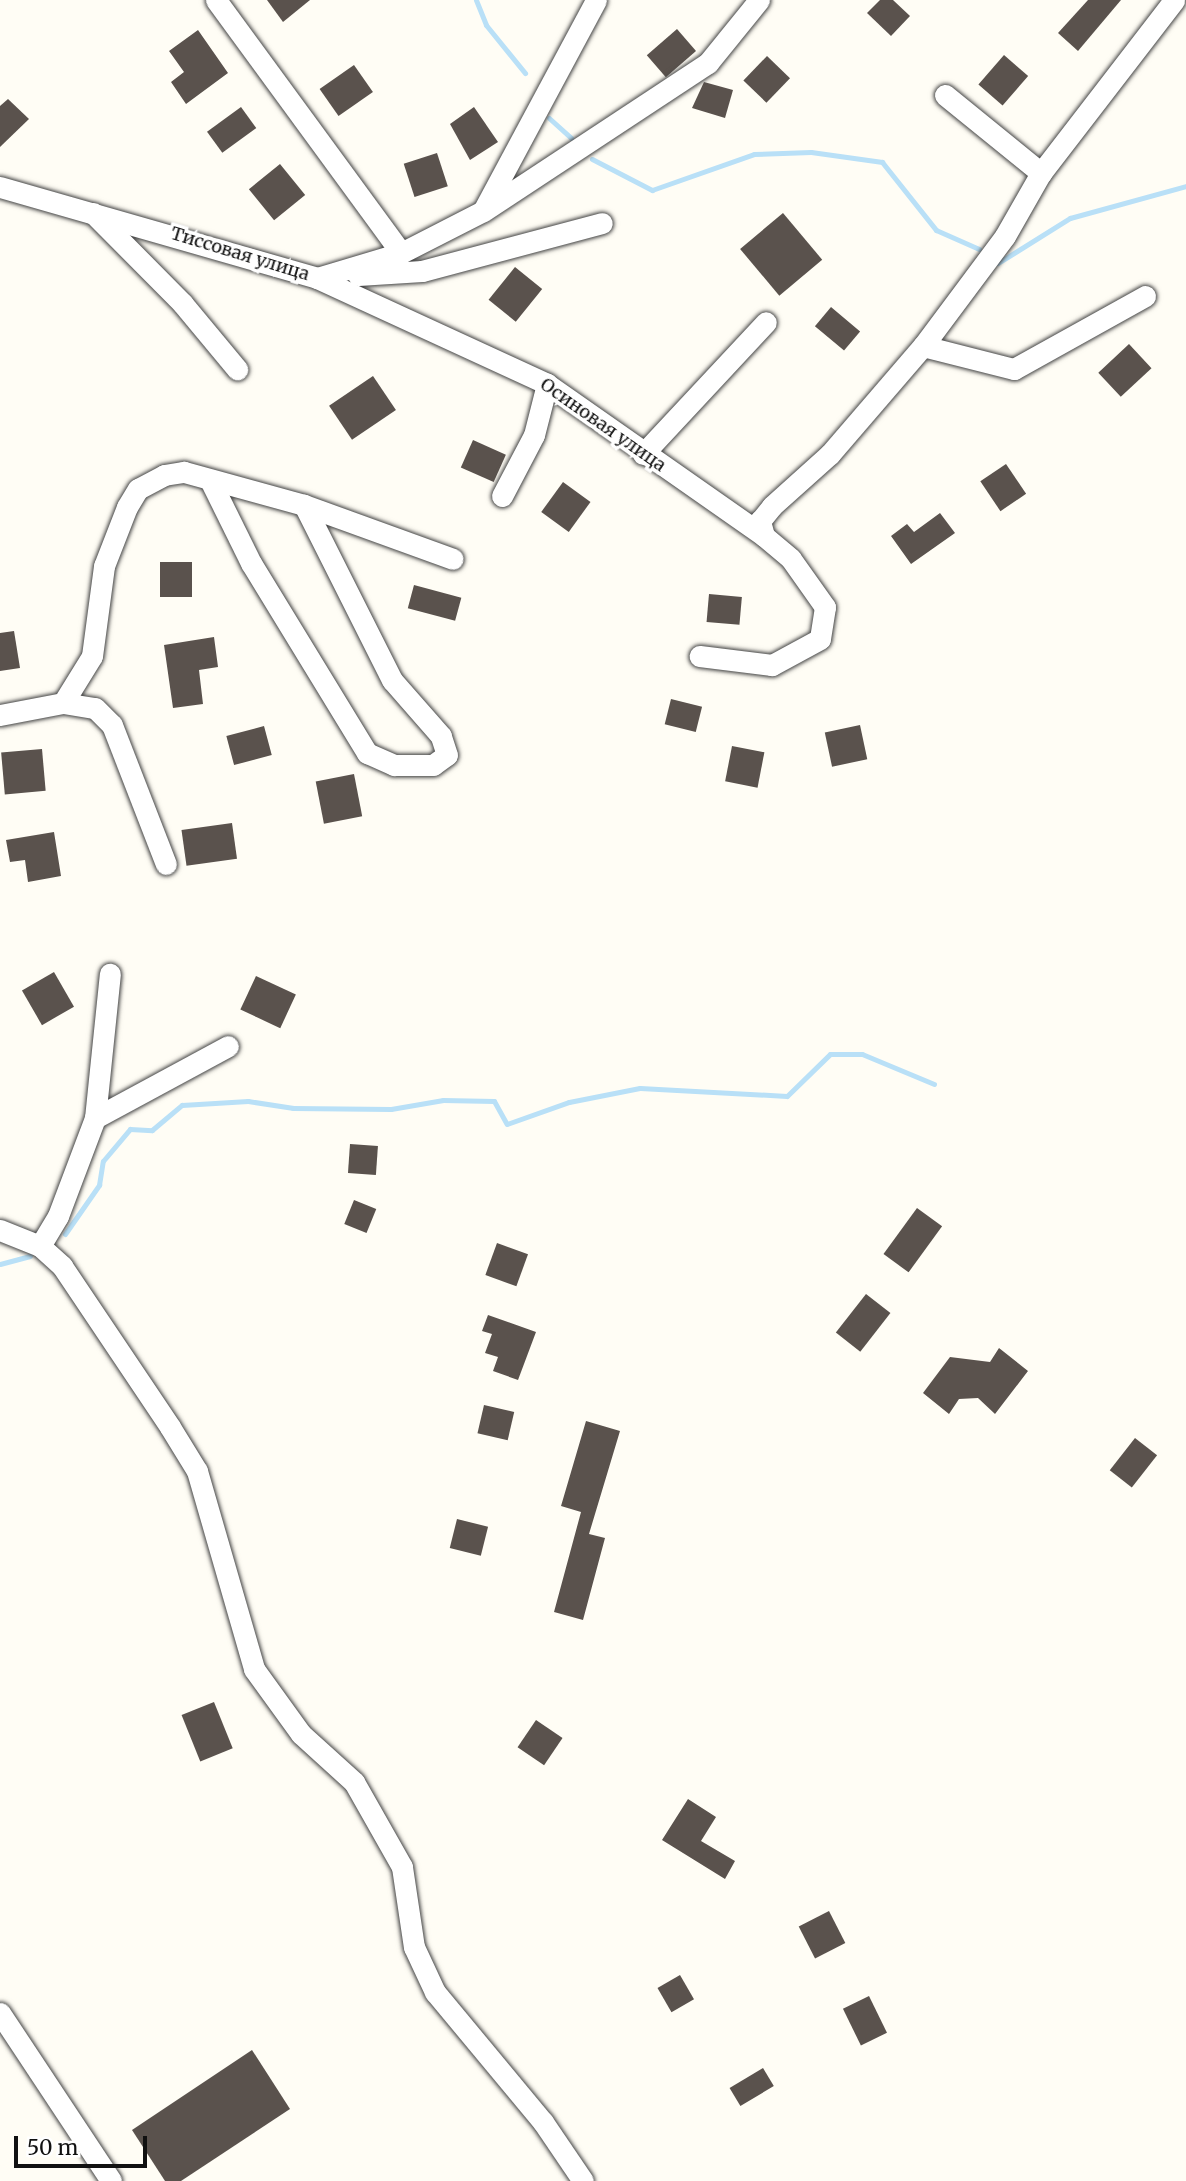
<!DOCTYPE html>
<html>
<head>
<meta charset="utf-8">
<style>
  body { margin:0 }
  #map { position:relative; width:1186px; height:2181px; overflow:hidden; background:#fffdf5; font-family:Merriweather,serif }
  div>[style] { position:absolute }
  .stream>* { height:5px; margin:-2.5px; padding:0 2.5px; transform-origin:2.5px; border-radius:2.5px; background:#b9e0f7 }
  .building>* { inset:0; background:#5a524d; transform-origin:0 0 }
  .roads { filter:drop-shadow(0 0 2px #444) drop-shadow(0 0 2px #444) }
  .minor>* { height:21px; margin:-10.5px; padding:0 10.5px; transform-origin:10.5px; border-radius:10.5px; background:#fff }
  span { translate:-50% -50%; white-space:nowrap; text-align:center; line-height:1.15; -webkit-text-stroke:7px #fff; paint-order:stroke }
  .street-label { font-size:18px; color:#111 }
  .scale { position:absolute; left:14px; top:2136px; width:133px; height:32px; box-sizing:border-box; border:4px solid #111; border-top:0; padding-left:9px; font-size:21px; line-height:24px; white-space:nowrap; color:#111; -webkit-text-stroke:5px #fff; paint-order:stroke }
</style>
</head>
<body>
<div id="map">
  <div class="stream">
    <i style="left:476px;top:0;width:27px;rotate:68deg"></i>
    <i style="left:486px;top:25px;width:62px;rotate:50.9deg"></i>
    <i style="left:549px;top:118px;width:30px;rotate:42deg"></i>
    <i style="left:592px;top:159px;width:68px;rotate:27.3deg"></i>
    <i style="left:652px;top:190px;width:108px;rotate:-19.4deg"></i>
    <i style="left:754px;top:154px;width:57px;rotate:-2deg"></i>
    <i style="left:811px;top:152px;width:72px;rotate:8deg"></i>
    <i style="left:882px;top:162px;width:87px;rotate:51.5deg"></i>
    <i style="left:936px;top:230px;width:47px;rotate:23.8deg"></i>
    <i style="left:998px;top:263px;width:85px;rotate:-32deg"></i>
    <i style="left:1070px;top:218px;width:120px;rotate:-15.4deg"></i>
    <i style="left:65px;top:1234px;width:60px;rotate:-55.2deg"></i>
    <i style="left:99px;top:1185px;width:24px;rotate:-81deg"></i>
    <i style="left:103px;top:1161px;width:42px;rotate:-49.8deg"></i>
    <i style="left:130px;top:1129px;width:22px;rotate:3deg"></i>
    <i style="left:152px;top:1130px;width:39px;rotate:-40deg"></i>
    <i style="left:182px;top:1105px;width:66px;rotate:-3.5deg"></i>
    <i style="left:248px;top:1101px;width:46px;rotate:8.8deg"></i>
    <i style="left:293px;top:1108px;width:98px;rotate:0.6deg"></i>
    <i style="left:391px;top:1109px;width:53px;rotate:-9.8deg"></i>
    <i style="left:443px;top:1100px;width:51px;rotate:1.1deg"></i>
    <i style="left:494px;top:1101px;width:26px;rotate:61deg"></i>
    <i style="left:507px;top:1124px;width:66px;rotate:-19.5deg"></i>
    <i style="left:569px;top:1102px;width:72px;rotate:-11.2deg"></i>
    <i style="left:640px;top:1088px;width:147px;rotate:3.1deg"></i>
    <i style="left:787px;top:1096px;width:60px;rotate:-44.3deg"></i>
    <i style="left:830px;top:1054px;width:32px"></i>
    <i style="left:862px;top:1054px;width:78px;rotate:22.6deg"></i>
    <i style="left:0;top:1264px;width:31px;rotate:-15deg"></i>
  </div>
  <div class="building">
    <i style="clip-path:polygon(267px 0,310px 0,283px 22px)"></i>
    <i style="clip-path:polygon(880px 0,893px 0,910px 16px,891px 36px,867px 13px)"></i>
    <i style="clip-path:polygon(1088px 0,1121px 0,1078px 51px,1058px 33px)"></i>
    <i style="left:677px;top:29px;width:29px;height:40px;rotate:49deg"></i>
    <i style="clip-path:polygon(198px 30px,228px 73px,186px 104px,171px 82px,184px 72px,169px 51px)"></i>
    <i style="left:1004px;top:55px;width:32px;height:39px;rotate:41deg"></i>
    <i style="left:767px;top:56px;width:32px;height:34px;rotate:44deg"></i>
    <i style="left:354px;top:65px;width:33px;height:42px;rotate:55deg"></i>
    <i style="clip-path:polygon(704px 82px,733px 90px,725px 118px,692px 108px)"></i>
    <i style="clip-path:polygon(8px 99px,29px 119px,0 147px,0 106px)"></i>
    <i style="left:241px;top:107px;width:26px;height:42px;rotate:54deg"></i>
    <i style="clip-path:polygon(474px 107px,498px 142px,470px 160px,450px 124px)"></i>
    <i style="left:437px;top:153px;width:35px;height:35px;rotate:72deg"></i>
    <i style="left:280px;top:164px;width:40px;height:40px;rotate:51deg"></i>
    <i style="left:783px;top:213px;width:61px;height:56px;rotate:50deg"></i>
    <i style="left:515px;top:267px;width:35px;height:42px;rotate:39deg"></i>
    <i style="left:831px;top:307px;width:38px;height:25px;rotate:40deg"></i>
    <i style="left:1129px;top:344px;width:33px;height:42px;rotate:47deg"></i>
    <i style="left:373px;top:376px;width:41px;height:53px;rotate:56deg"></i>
    <i style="left:473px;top:440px;width:36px;height:30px;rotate:24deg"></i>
    <i style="left:1006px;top:464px;width:36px;height:31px;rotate:56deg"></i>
    <i style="left:563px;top:482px;width:34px;height:37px;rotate:36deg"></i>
    <i style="clip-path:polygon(940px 513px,955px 533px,911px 564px,891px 536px,907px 524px,914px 532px)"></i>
    <i style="left:192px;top:562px;width:35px;height:32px;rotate:90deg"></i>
    <i style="left:414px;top:585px;width:49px;height:24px;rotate:15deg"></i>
    <i style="left:709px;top:594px;width:33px;height:28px;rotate:5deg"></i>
    <i style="clip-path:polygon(14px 631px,20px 668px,0 671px,0 633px)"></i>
    <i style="clip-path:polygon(214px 637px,218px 667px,199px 670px,203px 704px,173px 708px,164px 645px)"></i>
    <i style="left:671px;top:699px;width:32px;height:26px;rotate:14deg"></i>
    <i style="left:860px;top:725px;width:35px;height:36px;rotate:78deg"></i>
    <i style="left:264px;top:726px;width:30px;height:39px;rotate:75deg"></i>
    <i style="left:732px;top:746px;width:33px;height:36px;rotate:11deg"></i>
    <i style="left:42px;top:749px;width:42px;height:41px;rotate:85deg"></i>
    <i style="left:354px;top:774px;width:43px;height:39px;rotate:79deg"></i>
    <i style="left:232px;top:823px;width:36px;height:51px;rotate:82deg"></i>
    <i style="clip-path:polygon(54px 832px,61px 876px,28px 882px,25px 860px,10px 862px,6px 840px)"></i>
    <i style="left:54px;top:972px;width:40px;height:37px;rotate:60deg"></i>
    <i style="left:256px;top:976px;width:44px;height:37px;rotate:25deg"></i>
    <i style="left:350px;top:1144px;width:28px;height:29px;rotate:4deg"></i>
    <i style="left:354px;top:1200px;width:24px;height:26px;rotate:22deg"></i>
    <i style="left:917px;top:1208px;width:31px;height:57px;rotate:36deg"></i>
    <i style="left:497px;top:1243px;width:33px;height:34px;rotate:20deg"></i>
    <i style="left:866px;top:1294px;width:31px;height:49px;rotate:38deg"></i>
    <i style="clip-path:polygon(488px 1315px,536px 1332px,518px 1380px,493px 1371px,498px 1357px,485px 1353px,492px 1334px,482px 1331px)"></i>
    <i style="clip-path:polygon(999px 1348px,1028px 1371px,995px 1414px,978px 1398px,959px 1399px,949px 1414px,923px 1393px,950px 1357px,990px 1362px)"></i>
    <i style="left:484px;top:1405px;width:31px;height:29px;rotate:13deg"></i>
    <i style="clip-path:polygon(586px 1421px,620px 1431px,589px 1534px,605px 1538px,583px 1620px,554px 1612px,581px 1512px,561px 1506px)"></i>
    <i style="left:1135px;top:1438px;width:28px;height:41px;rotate:38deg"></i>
    <i style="left:457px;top:1519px;width:32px;height:30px;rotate:14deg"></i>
    <i style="left:214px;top:1702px;width:50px;height:35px;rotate:68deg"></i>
    <i style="left:536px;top:1720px;width:32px;height:33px;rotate:34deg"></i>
    <i style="clip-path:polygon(688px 1799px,716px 1817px,701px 1841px,735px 1861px,725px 1879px,662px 1840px)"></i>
    <i style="left:829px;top:1911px;width:36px;height:34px;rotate:63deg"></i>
    <i style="left:680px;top:1975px;width:28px;height:26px;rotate:60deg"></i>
    <i style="left:869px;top:1996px;width:41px;height:29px;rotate:64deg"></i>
    <i style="clip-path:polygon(252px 2050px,290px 2109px,181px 2181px,165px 2181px,132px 2130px)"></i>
    <i style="left:763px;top:2068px;width:21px;height:39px;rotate:59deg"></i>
  </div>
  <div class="roads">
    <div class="minor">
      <i style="left:216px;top:0;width:313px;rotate:53.8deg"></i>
      <i style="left:945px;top:95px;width:124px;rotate:39.1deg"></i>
      <i style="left:1041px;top:173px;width:218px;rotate:-52.4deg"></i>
      <i style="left:0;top:187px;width:330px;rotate:16deg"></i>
      <i style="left:317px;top:278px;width:253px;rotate:24.7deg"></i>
      <i style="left:547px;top:384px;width:265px;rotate:35deg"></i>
      <i style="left:764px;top:536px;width:35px;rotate:40deg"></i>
      <i style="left:791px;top:559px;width:59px;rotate:54.7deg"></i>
      <i style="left:825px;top:607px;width:32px;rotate:99deg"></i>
      <i style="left:820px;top:639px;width:55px;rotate:151.6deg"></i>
      <i style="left:772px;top:665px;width:73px;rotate:-172.9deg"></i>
      <i style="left:485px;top:210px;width:267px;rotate:-33.4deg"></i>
      <i style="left:708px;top:63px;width:81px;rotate:-51deg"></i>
      <i style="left:93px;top:213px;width:128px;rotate:45.3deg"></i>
      <i style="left:183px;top:304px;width:85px;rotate:50.3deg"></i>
      <i style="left:358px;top:275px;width:64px;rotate:-3.6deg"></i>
      <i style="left:422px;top:271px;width:186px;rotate:-14.9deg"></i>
      <i style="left:317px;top:278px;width:88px;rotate:-16.6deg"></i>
      <i style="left:401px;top:253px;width:92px;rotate:-27.1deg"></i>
      <i style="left:483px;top:211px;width:239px;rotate:-61.8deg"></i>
      <i style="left:923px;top:346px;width:94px;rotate:14.2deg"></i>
      <i style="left:1014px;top:369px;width:150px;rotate:-29.1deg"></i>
      <i style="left:643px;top:454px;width:180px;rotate:-47deg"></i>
      <i style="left:210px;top:480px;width:93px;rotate:63.7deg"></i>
      <i style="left:251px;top:563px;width:223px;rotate:58.6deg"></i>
      <i style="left:367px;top:753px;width:30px;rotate:24deg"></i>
      <i style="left:394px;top:765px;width:39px"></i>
      <i style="left:433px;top:765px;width:17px;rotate:-36deg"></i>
      <i style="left:447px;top:755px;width:20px;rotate:-108deg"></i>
      <i style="left:441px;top:736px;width:74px;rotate:-131.2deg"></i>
      <i style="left:392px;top:680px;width:196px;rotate:-116.7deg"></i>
      <i style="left:502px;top:496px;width:69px;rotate:-62.3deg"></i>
      <i style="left:534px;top:435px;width:53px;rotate:-75.7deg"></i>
      <i style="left:764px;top:536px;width:16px;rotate:-105deg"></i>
      <i style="left:760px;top:521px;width:19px;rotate:-51deg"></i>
      <i style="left:772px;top:506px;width:78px;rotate:-41.9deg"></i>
      <i style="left:830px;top:454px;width:143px;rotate:-49.3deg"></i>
      <i style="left:923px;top:346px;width:137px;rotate:-53.3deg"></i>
      <i style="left:1005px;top:236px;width:73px;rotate:-60.3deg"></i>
      <i style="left:63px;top:703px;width:55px;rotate:-58.3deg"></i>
      <i style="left:92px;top:656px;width:91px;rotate:-82.4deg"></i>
      <i style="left:104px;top:566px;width:63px;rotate:-68.7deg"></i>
      <i style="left:127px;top:507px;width:21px;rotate:-59deg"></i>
      <i style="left:138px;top:489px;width:30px;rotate:-28deg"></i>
      <i style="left:164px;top:475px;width:20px;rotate:-9deg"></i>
      <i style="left:184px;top:472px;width:124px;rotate:15.4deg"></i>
      <i style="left:304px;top:505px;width:158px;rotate:19.9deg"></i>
      <i style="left:0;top:715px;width:64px;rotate:-10.8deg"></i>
      <i style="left:63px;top:703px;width:32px;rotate:9deg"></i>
      <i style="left:95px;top:708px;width:24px;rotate:45deg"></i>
      <i style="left:112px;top:725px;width:149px;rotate:68.8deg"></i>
      <i style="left:95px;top:1118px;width:151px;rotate:-28.4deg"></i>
      <i style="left:0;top:1230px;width:43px;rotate:21.8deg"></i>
      <i style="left:40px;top:1246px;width:30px;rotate:42deg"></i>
      <i style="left:62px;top:1266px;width:194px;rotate:56.1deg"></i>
      <i style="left:170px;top:1427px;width:52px;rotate:58.5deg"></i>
      <i style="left:197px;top:1471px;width:206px;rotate:73.9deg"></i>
      <i style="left:254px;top:1669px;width:80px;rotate:54.1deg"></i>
      <i style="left:301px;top:1734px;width:72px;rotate:42.2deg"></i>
      <i style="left:354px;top:1782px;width:98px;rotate:60.5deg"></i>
      <i style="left:402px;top:1867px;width:81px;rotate:81.5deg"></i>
      <i style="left:414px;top:1947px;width:50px;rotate:65deg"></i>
      <i style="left:435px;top:1992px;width:169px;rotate:50.3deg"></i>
      <i style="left:543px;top:2122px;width:71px;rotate:55.9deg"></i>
      <i style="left:40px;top:1246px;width:35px;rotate:-59deg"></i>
      <i style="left:58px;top:1216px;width:105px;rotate:-69.3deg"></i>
      <i style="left:95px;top:1118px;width:145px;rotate:-84.1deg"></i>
      <i style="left:0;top:2013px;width:201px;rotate:56.5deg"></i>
    </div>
  </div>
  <div class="street-label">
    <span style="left:240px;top:254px;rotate:17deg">Тиссовая улица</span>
    <span style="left:603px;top:425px;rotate:35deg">Осиновая улица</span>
  </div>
  <div class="scale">50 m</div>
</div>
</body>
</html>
